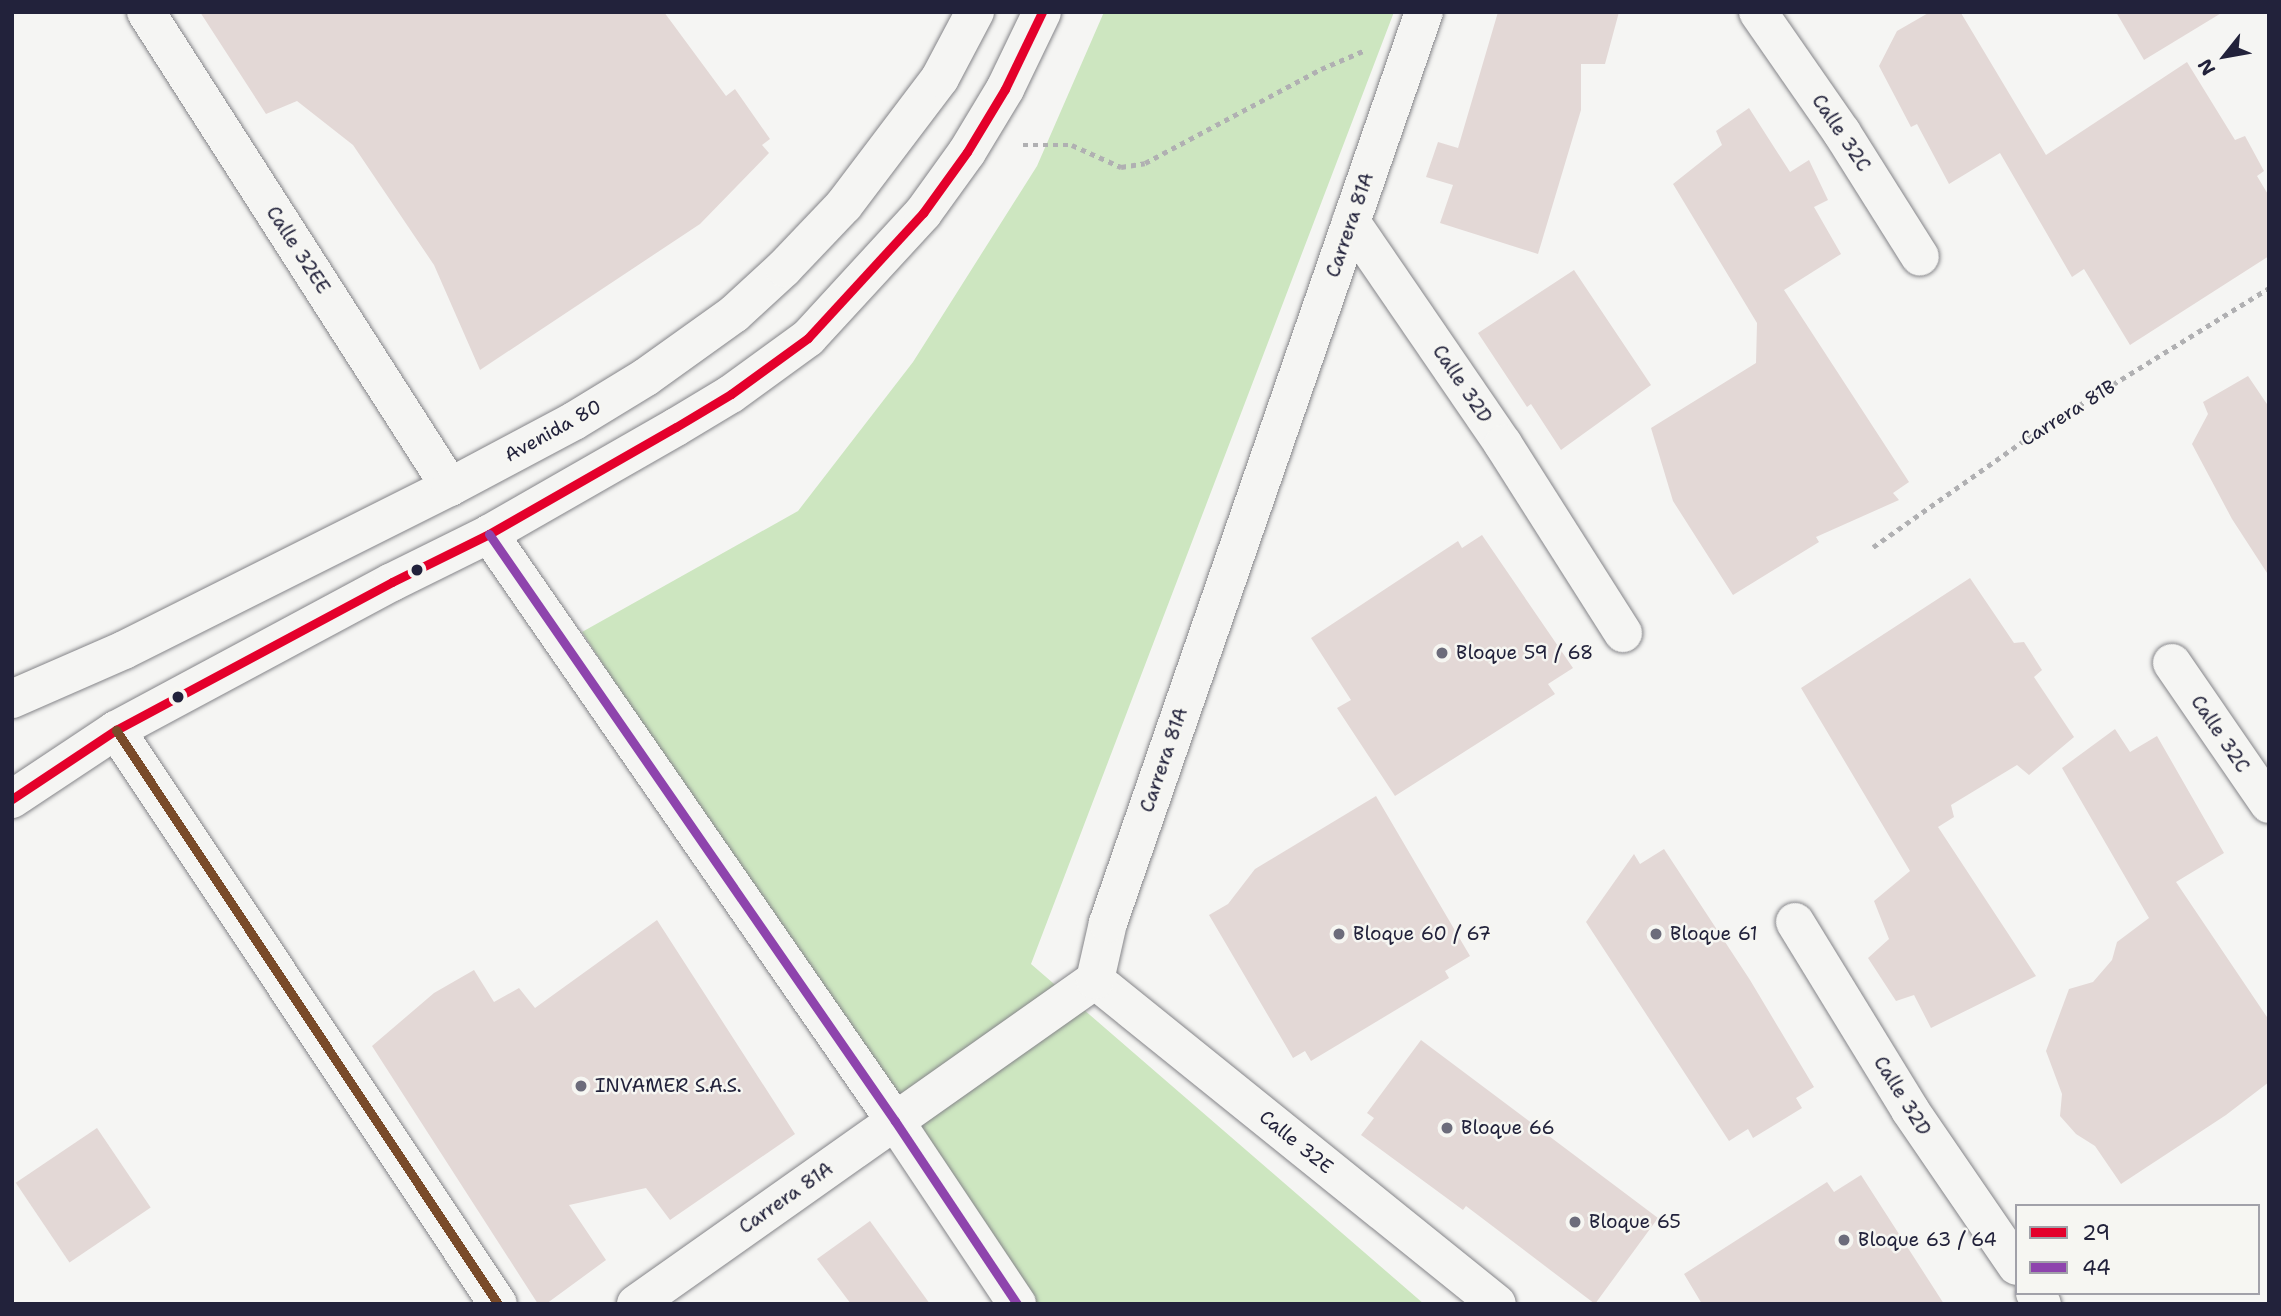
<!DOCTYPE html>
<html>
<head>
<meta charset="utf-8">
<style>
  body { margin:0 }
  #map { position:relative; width:2281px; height:1316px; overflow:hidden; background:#f5f5f3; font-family:"Shantell Sans",sans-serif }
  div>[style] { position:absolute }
  .green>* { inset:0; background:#cde6c0 }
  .building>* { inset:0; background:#e3d8d6; transform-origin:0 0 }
  .path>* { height:4.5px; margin-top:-2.25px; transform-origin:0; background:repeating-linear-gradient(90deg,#b0b0b2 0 5px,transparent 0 10px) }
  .roads { filter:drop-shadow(0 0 2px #858589) drop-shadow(0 0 2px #858589) }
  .minor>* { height:38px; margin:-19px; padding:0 19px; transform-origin:19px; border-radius:19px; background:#f5f5f3 }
  .major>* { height:38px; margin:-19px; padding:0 19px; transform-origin:19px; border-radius:19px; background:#f5f5f3 }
  .bus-1>* { height:9px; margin:-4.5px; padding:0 4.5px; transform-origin:4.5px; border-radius:4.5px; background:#e4002b }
  .bus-2>* { height:9px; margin:-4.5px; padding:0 4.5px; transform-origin:4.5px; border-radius:4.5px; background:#8e44ad }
  .bus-3>* { height:9px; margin:-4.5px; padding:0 4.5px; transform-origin:4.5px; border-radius:4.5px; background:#7a4b2a }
  .dots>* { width:19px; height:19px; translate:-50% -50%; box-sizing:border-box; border:4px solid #f6f6f2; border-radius:50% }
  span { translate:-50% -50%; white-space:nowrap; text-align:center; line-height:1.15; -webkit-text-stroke:5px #f6f6f2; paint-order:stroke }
  .street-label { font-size:19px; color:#22223b }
  .poi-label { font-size:19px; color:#22223b }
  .left { translate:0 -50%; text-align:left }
  .frame { position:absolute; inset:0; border:14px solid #22223b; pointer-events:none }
  .legend { position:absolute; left:2015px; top:1204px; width:245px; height:91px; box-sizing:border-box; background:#f6f6f2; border:2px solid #a1a1a9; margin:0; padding:9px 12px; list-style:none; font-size:21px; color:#22223b }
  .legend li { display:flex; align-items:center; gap:14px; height:35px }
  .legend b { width:35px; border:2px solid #a1a1a9 }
  .north { position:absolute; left:2190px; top:21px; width:70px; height:70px; -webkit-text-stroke:5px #f6f6f2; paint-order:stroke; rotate:239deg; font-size:19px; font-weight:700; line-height:28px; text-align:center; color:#22223b }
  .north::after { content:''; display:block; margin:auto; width:24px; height:32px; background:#22223b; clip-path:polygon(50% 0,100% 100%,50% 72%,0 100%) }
</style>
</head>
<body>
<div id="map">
  <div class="green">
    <i style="clip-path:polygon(1104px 12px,1394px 12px,1031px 964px,1424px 1304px,1022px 1304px,918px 1152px,582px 632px,798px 511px,913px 362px,1037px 166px)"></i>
  </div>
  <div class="building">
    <i style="clip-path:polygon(200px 12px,664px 12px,726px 96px,735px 89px,770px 139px,762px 145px,769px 153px,700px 224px,480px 370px,434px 265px,353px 145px,297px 101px,266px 114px)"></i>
    <i style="clip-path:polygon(1498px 12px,1619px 12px,1605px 64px,1581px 64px,1581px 110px,1538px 254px,1440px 223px,1453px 185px,1426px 177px,1438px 142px,1458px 148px)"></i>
    <i style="clip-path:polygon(1930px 12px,1961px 13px,2046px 155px,2187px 62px,2235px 140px,2245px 136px,2264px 171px,2257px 176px,2269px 196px,2269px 256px,2130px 345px,2084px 269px,2072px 277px,2000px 153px,1949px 184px,1917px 124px,1911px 127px,1879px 66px,1897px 31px)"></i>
    <i style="clip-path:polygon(2116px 12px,2223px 12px,2144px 60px)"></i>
    <i style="clip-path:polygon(1749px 108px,1790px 172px,1809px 160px,1828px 200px,1814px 207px,1841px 254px,1784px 290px,1909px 482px,1893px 493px,1899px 500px,1816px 537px,1819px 542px,1733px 595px,1673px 501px,1651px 428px,1756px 363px,1757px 323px,1673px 184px,1722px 145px,1716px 131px)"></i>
    <i style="clip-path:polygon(1574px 270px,1651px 385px,1561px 450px,1531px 404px,1527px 407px,1478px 333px)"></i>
    <i style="clip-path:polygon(2248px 376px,2269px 407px,2269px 576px,2232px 519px,2192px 444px,2208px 414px,2203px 402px)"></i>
    <i style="clip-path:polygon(1482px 535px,1573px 668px,1548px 684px,1555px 694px,1395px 796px,1337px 708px,1351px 700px,1311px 638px,1458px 541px,1462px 548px)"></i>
    <i style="clip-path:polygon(1970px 578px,2014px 643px,2024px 642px,2042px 670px,2034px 677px,2074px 737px,2029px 775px,2017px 765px,1951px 805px,1954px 817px,1938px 827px,2036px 976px,1931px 1028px,1914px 995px,1896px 1001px,1868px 958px,1889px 939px,1874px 901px,1910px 871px,1801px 688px)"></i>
    <i style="clip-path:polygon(2115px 729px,2130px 752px,2157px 736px,2224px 853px,2176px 882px,2269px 1020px,2269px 1082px,2226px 1115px,2121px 1184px,2095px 1146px,2076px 1134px,2060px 1116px,2062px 1094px,2046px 1051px,2069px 989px,2093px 982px,2112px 960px,2117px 942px,2149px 918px,2062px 768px)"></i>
    <i style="clip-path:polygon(1376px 796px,1470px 956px,1445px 971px,1449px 978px,1311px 1061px,1305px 1051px,1293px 1058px,1209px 915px,1228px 904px,1255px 869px)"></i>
    <i style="clip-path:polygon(1664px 849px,1750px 980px,1814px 1087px,1796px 1098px,1802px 1108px,1753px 1138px,1748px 1129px,1729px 1141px,1586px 922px,1634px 854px,1640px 864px)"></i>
    <i style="clip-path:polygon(657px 920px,795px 1134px,670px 1220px,646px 1188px,569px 1205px,606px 1260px,546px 1304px,538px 1304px,372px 1046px,434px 993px,474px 970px,494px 1002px,519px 988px,535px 1008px)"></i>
    <i style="clip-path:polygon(1421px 1040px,1658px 1218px,1595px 1304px,1466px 1206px,1463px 1210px,1361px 1135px,1374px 1118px,1367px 1113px)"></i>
    <i style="left:97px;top:1128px;width:96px;height:98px;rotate:56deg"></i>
    <i style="clip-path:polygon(1861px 1175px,1944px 1304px,1702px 1304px,1684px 1274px,1827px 1182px,1834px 1192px)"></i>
    <i style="clip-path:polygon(870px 1221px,930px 1304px,851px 1304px,817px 1259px)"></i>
  </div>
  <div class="path">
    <i style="left:1023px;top:145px;width:49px"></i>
    <i style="left:1072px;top:145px;width:54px;rotate:24.2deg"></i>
    <i style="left:1121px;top:167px;width:24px;rotate:-9deg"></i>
    <i style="left:1145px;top:163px;width:200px;rotate:-28.1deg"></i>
    <i style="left:1321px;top:69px;width:46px;rotate:-23.2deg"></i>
    <i style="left:1873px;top:547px;width:199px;rotate:-35.2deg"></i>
    <i style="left:2036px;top:432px;width:274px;rotate:-31.7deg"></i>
  </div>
  <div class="roads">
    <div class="minor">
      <i style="left:146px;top:12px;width:564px;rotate:57.38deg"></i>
      <i style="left:1758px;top:12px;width:147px;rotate:55.2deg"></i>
      <i style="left:1842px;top:133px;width:146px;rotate:57.8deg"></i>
      <i style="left:1351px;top:222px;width:269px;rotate:55.6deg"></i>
      <i style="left:1503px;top:444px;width:224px;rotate:57.6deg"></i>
      <i style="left:489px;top:534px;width:714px;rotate:55.33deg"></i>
      <i style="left:895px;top:1121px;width:220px;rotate:56.3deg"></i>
      <i style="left:2172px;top:663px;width:171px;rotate:55.5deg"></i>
      <i style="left:116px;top:730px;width:689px;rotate:56.36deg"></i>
      <i style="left:1795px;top:922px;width:220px;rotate:58.5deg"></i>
      <i style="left:1910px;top:1110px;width:189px;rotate:55.6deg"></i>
      <i style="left:1095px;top:980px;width:516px;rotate:38.87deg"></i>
      <i style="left:2035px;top:1293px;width:13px;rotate:58deg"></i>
      <i style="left:636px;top:1304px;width:562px;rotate:-35.22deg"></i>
      <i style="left:1095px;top:980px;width:58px;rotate:-77.2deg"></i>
      <i style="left:1108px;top:923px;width:964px;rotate:-70.87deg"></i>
    </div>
    <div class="major">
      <i style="left:12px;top:699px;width:122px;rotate:-23.6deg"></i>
      <i style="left:124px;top:650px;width:364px;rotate:-26.6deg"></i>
      <i style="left:450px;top:487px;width:140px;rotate:-28deg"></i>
      <i style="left:574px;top:421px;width:84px;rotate:-31.4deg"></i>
      <i style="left:646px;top:377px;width:108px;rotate:-35.6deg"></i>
      <i style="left:734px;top:314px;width:68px;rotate:-42.6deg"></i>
      <i style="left:784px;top:268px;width:87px;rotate:-46.4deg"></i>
      <i style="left:844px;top:205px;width:159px;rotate:-52.9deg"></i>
      <i style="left:940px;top:78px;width:75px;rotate:-62.1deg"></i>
      <i style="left:12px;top:799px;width:125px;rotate:-33.6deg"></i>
      <i style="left:116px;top:730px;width:313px;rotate:-28.2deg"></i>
      <i style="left:392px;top:582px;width:108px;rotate:-26.3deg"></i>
      <i style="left:489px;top:534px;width:215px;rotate:-29.8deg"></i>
      <i style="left:676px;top:427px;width:64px;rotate:-31deg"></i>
      <i style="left:731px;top:394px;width:95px;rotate:-36deg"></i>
      <i style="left:808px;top:338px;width:170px;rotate:-47.4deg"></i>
      <i style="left:923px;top:213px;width:75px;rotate:-54.2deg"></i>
      <i style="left:967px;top:152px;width:74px;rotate:-58.9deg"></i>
      <i style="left:1005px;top:89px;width:85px;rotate:-64.3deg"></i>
    </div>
  </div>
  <div class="bus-1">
    <i style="left:12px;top:799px;width:125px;rotate:-33.6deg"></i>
    <i style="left:116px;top:730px;width:313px;rotate:-28.2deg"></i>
    <i style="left:392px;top:582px;width:108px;rotate:-26.3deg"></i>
    <i style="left:489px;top:534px;width:215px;rotate:-29.8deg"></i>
    <i style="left:676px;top:427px;width:64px;rotate:-31deg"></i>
    <i style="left:731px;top:394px;width:95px;rotate:-36deg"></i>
    <i style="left:808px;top:338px;width:170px;rotate:-47.4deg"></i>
    <i style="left:923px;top:213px;width:75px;rotate:-54.2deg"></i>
    <i style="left:967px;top:152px;width:74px;rotate:-58.9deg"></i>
    <i style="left:1005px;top:89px;width:85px;rotate:-64.3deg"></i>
  </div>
  <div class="bus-2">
    <i style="left:489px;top:534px;width:714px;rotate:55.33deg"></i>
    <i style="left:895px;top:1121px;width:220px;rotate:56.3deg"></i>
  </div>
  <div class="bus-3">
    <i style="left:116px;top:730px;width:689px;rotate:56.36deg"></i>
  </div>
  <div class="dots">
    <i style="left:417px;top:570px;background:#22223b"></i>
    <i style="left:1442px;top:653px;background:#6c6c7b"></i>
    <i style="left:178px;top:697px;background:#22223b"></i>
    <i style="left:1339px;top:934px;background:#6c6c7b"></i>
    <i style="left:1656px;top:934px;background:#6c6c7b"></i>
    <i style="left:581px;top:1086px;background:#6c6c7b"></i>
    <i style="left:1447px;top:1128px;background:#6c6c7b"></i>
    <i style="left:1575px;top:1222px;background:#6c6c7b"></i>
    <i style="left:1844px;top:1240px;background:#6c6c7b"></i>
  </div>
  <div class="street-label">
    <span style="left:1841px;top:133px;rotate:56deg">Calle 32C</span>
    <span style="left:1350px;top:225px;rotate:-71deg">Carrera 81A</span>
    <span style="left:298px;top:250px;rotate:57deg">Calle 32EE</span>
    <span style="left:1462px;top:384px;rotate:56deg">Calle 32D</span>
    <span style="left:2068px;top:413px;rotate:-32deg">Carrera 81B</span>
    <span style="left:553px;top:431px;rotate:-29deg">Avenida 80</span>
    <span style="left:2220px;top:734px;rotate:56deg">Calle 32C</span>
    <span style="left:1164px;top:760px;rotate:-71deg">Carrera 81A</span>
    <span style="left:1902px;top:1096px;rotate:58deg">Calle 32D</span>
    <span style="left:1296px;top:1142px;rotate:39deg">Calle 32E</span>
    <span style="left:786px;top:1198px;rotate:-35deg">Carrera 81A</span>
  </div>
  <div class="poi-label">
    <span class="left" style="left:1456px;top:653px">Bloque 59 / 68</span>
    <span class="left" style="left:1353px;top:934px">Bloque 60 / 67</span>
    <span class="left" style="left:1670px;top:934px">Bloque 61</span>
    <span class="left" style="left:595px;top:1086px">INVAMER S.A.S.</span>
    <span class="left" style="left:1461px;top:1128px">Bloque 66</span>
    <span class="left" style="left:1589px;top:1222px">Bloque 65</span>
    <span class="left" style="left:1858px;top:1240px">Bloque 63 / 64</span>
  </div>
  <div class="frame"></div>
  <ul class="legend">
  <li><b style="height:9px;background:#e4002b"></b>29</li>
  <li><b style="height:9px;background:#8e44ad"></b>44</li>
  </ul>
  <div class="north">N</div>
</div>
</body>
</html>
